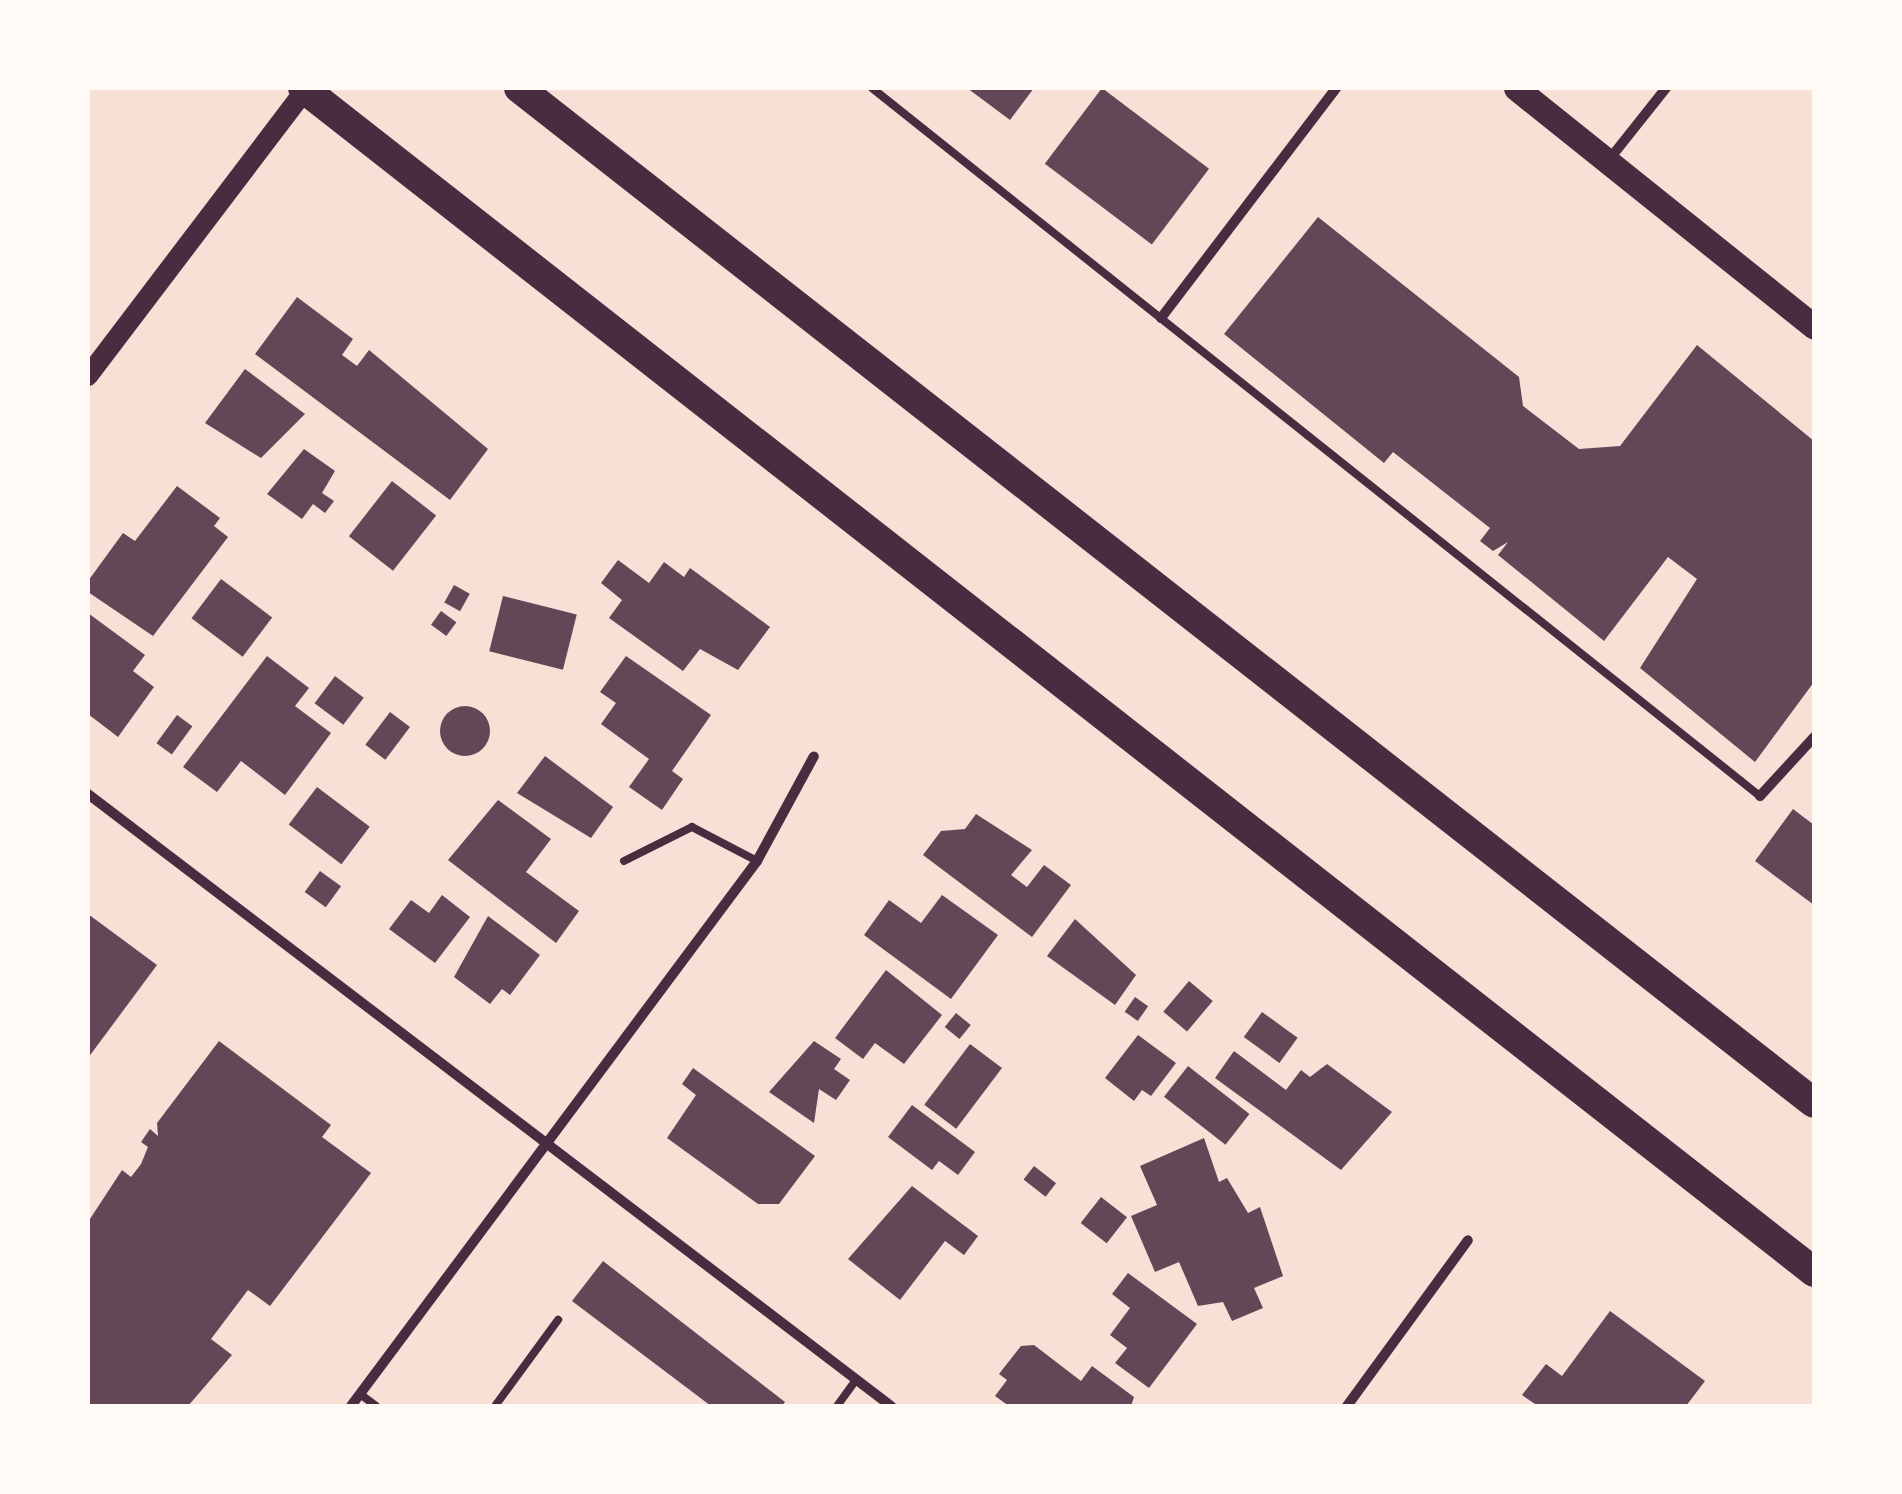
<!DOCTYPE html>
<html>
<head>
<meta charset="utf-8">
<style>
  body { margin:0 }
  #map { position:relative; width:1902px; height:1494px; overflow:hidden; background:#f7e1d7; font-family:Helvetica,sans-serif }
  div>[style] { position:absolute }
  .building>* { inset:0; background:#644757; transform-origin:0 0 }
  .round { border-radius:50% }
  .service>* { height:8px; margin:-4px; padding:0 4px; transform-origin:4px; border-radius:4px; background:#4a2c40 }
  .minor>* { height:10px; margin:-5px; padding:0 5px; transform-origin:5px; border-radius:5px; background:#4a2c40 }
  .secondary>* { height:20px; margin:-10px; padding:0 10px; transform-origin:10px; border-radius:10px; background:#4a2c40 }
  .primary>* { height:25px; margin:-12.5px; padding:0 12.5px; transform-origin:12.5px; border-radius:12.5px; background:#4a2c40 }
  .motorway>* { height:30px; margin:-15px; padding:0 15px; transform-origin:15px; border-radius:15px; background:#4a2c40 }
  span { translate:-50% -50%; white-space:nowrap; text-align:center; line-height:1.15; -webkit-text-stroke:9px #fffaf5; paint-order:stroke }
  .frame { position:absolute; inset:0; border:90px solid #fffaf5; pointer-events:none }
</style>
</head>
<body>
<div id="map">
  <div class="building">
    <i style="clip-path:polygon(967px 88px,1034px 88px,1010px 120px)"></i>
    <i style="left:1102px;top:88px;width:134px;height:95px;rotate:37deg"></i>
    <i style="clip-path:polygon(1318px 217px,1519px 377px,1523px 406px,1579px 449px,1620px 446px,1697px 345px,1814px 441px,1814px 682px,1755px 762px,1640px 668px,1697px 579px,1668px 557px,1604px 641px,1498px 555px,1508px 542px,1493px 551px,1480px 541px,1490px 528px,1393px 452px,1384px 463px,1224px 334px)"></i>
    <i style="clip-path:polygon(297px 297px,353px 339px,342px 355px,357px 366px,369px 350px,488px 449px,450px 500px,255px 354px)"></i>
    <i style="clip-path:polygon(245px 369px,305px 414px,261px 458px,205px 423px)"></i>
    <i style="clip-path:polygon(304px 449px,335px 471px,322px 493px,334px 501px,325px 513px,313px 504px,302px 519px,267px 494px)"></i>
    <i style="left:392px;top:481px;width:56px;height:70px;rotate:38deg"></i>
    <i style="clip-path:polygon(177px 486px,220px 518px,214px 526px,228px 537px,153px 636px,88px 592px,88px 581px,123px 533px,135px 541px)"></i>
    <i style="clip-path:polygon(618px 560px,649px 583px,664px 562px,684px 577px,690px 568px,770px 627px,738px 670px,700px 649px,683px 671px,609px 618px,622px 600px,601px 583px)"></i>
    <i style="left:221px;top:579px;width:64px;height:49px;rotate:37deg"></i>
    <i style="left:454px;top:585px;width:18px;height:20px;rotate:29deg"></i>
    <i style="left:503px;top:596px;width:76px;height:57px;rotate:14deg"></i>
    <i style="left:441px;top:611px;width:19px;height:17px;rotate:36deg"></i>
    <i style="clip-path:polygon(88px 613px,145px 655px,133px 671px,154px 687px,118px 737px,88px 714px)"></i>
    <i style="clip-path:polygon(267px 656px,309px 688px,295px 706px,331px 733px,285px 795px,241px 761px,217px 792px,183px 767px)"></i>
    <i style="clip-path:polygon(626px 656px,711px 715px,672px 771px,683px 779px,662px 810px,629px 787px,649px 759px,601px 724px,616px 703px,600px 692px)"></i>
    <i style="left:335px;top:676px;width:36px;height:34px;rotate:37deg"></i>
    <i class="round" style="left:440px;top:706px;width:50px;height:50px"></i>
    <i style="left:390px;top:712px;width:25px;height:41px;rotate:37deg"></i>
    <i style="left:177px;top:715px;width:19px;height:35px;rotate:36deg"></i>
    <i style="clip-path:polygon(545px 756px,613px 807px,591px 838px,517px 793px)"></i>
    <i style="left:317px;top:787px;width:66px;height:47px;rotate:37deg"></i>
    <i style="clip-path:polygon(498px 800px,551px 839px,526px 872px,579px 911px,556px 943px,448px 860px)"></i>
    <i style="clip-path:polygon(1793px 809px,1814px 825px,1814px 905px,1755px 861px)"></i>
    <i style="clip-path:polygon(976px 814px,1032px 850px,1011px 875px,1027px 887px,1044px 865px,1071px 885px,1032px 937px,923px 855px,941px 831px,965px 829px)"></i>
    <i style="left:320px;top:871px;width:26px;height:26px;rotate:36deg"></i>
    <i style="clip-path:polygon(442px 895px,470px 917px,435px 963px,389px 929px,411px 900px,429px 913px)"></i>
    <i style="clip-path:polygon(942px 895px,998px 935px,951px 999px,864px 935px,889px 900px,921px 923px)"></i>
    <i style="clip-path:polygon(88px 914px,157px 965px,88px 1058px)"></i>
    <i style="clip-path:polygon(488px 916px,540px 955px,510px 995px,502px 989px,490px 1004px,454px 977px)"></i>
    <i style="clip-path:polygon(1075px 919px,1136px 975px,1115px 1005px,1047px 956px)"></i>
    <i style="clip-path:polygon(886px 970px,942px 1015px,904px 1064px,875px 1043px,863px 1059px,835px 1038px)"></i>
    <i style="left:1189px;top:981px;width:31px;height:40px;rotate:40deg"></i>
    <i style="left:1135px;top:997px;width:16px;height:18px;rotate:35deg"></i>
    <i style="left:1262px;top:1012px;width:44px;height:31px;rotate:36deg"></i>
    <i style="left:956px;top:1013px;width:19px;height:18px;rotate:39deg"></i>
    <i style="clip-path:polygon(1138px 1035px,1176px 1063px,1151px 1096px,1142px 1090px,1134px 1101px,1105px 1078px)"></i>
    <i style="clip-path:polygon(219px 1041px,331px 1125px,322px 1137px,371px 1173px,270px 1306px,248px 1290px,211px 1339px,232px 1355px,188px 1406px,88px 1406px,88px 1222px,122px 1170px,131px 1177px,141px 1164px,148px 1147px,141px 1142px,150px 1129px,158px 1136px,157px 1123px)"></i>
    <i style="clip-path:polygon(814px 1041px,841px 1059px,834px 1069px,850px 1080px,836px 1100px,819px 1089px,814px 1123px,769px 1092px)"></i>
    <i style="left:970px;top:1044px;width:40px;height:76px;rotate:37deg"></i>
    <i style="clip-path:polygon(1234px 1051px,1286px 1090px,1301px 1070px,1310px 1077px,1327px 1064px,1392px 1112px,1341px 1170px,1215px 1078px)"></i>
    <i style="left:1188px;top:1066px;width:78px;height:39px;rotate:38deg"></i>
    <i style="clip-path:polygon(693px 1068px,815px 1156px,779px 1204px,758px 1204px,667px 1138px,696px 1095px,682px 1084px)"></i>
    <i style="clip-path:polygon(912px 1105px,975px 1152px,958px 1175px,939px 1161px,932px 1170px,888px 1137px)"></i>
    <i style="clip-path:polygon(1204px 1138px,1219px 1182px,1227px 1178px,1248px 1213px,1260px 1207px,1283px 1276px,1254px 1288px,1263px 1308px,1232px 1321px,1223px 1302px,1198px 1306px,1179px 1262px,1155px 1272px,1131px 1216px,1157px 1205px,1140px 1166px)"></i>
    <i style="left:1034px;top:1166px;width:28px;height:17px;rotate:38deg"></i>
    <i style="clip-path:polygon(912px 1186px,978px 1236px,964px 1255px,945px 1241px,900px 1300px,848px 1259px)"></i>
    <i style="left:1101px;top:1197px;width:33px;height:33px;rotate:38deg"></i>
    <i style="clip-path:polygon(603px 1261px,785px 1402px,782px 1406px,711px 1406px,572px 1301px)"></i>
    <i style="clip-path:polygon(1128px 1273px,1197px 1324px,1149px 1388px,1115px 1363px,1127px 1348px,1110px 1335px,1130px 1308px,1112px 1294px)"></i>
    <i style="clip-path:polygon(1610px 1311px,1705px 1381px,1686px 1406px,1538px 1406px,1522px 1395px,1546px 1364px,1562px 1376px)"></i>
    <i style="clip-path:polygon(1034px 1345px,1081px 1381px,1092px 1366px,1134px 1397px,1131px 1406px,1009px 1406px,995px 1396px,1007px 1380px,999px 1374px,1021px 1346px)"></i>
  </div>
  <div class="service">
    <i style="left:872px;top:88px;width:1136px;rotate:38.57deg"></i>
    <i style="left:624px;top:861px;width:76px;rotate:-26.6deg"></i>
    <i style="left:692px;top:827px;width:73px;rotate:27.6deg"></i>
    <i style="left:360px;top:1394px;width:20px;rotate:37deg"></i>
    <i style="left:495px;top:1406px;width:107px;rotate:-53.8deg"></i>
    <i style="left:837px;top:1406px;width:32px;rotate:-54deg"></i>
  </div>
  <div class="minor">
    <i style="left:1608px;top:161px;width:93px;rotate:-51.5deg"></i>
    <i style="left:1161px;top:318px;width:289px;rotate:-52.7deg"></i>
    <i style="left:88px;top:794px;width:1010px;rotate:37.31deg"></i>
    <i style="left:1760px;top:796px;width:80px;rotate:-47.5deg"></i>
    <i style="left:351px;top:1406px;width:680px;rotate:-53.32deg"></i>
    <i style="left:757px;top:861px;width:119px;rotate:-61.5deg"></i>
    <i style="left:1347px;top:1406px;width:205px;rotate:-53.9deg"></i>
  </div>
  <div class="secondary">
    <i style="left:88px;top:376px;width:362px;rotate:-52.8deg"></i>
  </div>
  <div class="primary">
    <i style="left:1516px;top:88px;width:382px;rotate:38.7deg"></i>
  </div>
  <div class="motorway">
    <i style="left:303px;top:88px;width:1920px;rotate:38.08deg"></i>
    <i style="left:519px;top:88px;width:1645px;rotate:38.09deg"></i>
  </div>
  <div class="frame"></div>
</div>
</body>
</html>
